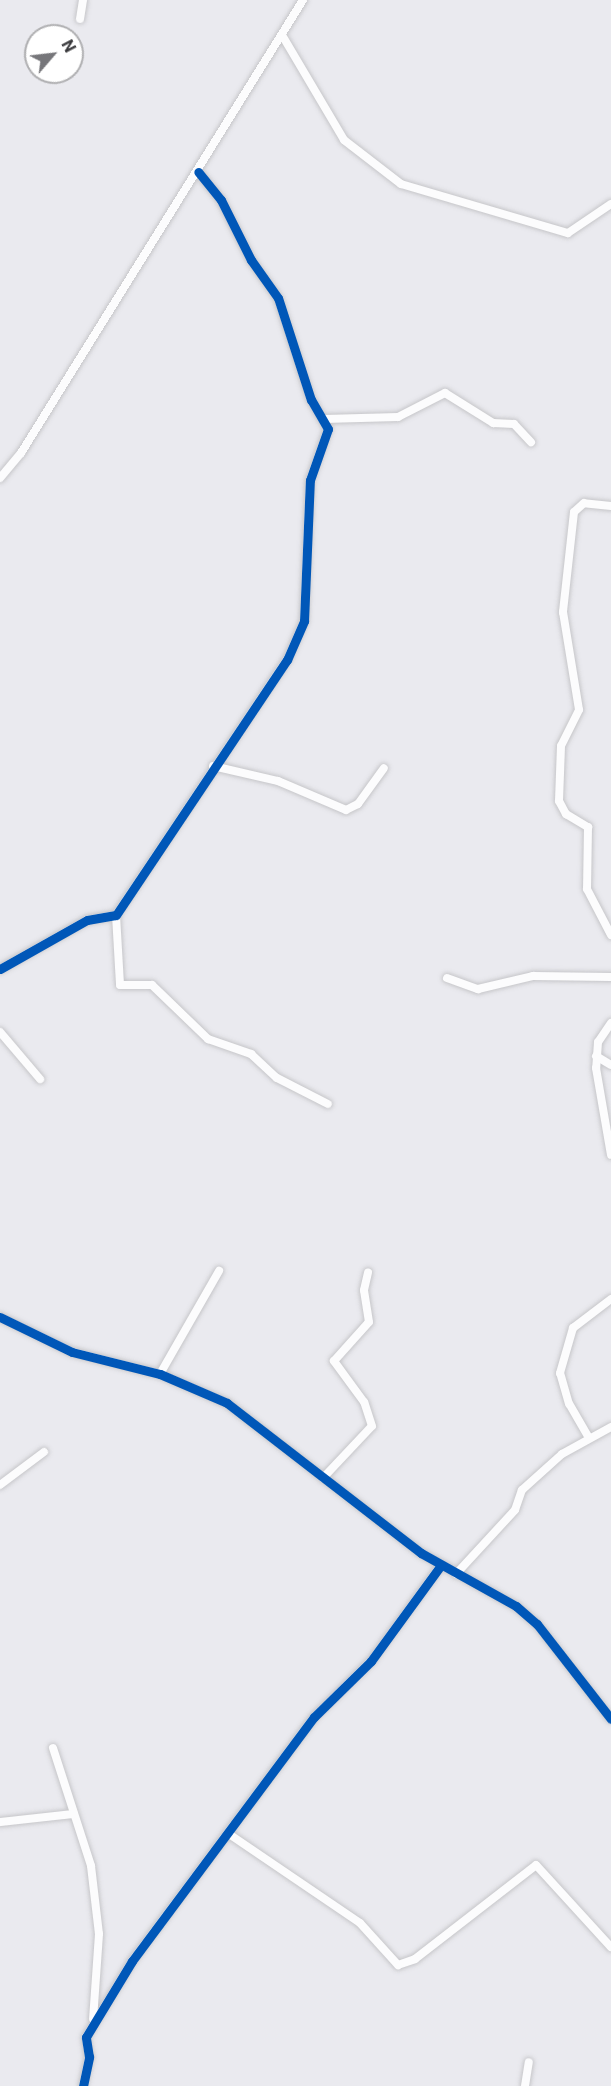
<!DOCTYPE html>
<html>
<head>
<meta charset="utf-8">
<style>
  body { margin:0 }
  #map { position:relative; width:611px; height:2086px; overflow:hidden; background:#eaeaef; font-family:Roboto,sans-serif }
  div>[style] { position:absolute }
  .roads { filter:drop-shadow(0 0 2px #c6c6c9) drop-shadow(0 0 2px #c6c6c9) }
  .street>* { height:8px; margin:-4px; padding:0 4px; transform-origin:4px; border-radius:4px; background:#fcfcfd }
  .cycleway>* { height:9px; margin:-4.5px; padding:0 4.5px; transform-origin:4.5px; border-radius:4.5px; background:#0057b8 }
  span { translate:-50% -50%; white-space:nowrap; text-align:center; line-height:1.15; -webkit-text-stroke:5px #fff; paint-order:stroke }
  .north { position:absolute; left:24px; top:24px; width:60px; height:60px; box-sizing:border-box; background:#fff; border:2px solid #afafb1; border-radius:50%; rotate:62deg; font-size:16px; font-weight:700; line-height:24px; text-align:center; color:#38383b }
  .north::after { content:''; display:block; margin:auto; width:21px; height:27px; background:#76767a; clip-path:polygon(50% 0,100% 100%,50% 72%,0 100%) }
</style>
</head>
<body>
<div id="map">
  <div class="roads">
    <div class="street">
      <i style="left:80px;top:19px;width:19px;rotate:-81deg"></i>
      <i style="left:282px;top:35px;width:122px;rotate:59.4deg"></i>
      <i style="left:344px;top:140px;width:72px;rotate:37.7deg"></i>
      <i style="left:401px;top:184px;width:174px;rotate:16.4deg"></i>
      <i style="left:568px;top:233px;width:52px;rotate:-34deg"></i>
      <i style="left:324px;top:419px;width:74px;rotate:-1.5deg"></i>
      <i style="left:398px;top:417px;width:53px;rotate:-27.1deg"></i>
      <i style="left:445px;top:393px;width:57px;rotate:32deg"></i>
      <i style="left:493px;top:423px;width:21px;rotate:3deg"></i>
      <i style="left:514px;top:424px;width:25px;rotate:47deg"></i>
      <i style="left:0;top:478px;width:33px;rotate:-50deg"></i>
      <i style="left:21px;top:453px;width:534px;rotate:-58.1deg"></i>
      <i style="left:611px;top:506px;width:27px;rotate:-174deg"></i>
      <i style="left:584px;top:503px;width:13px;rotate:138deg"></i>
      <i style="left:574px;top:512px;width:101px;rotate:96.3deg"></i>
      <i style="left:563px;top:612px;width:99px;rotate:80.7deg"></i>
      <i style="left:579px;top:710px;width:40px;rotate:116.6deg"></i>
      <i style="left:561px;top:746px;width:55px;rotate:92.1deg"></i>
      <i style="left:559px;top:801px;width:15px;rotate:62deg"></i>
      <i style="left:566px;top:814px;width:26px;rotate:31deg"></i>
      <i style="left:588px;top:827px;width:62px;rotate:90.9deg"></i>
      <i style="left:587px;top:889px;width:52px;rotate:62.4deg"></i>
      <i style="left:213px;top:766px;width:67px;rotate:13deg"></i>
      <i style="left:278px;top:781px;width:74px;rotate:23.1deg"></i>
      <i style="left:346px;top:810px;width:13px;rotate:-27deg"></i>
      <i style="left:358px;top:804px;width:44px;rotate:-54.2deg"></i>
      <i style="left:116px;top:915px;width:70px;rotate:86.7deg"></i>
      <i style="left:120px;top:985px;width:32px"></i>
      <i style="left:152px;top:985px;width:78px;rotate:44deg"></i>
      <i style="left:208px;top:1039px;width:46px;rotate:19.2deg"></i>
      <i style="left:251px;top:1054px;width:35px;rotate:43deg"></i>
      <i style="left:277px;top:1078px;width:57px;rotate:27deg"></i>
      <i style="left:0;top:969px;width:100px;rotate:-29.4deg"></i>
      <i style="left:87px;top:920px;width:29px;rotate:-10deg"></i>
      <i style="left:116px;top:915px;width:307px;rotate:-56.2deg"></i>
      <i style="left:287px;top:660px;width:43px;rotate:-66.4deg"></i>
      <i style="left:304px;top:621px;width:141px;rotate:-87.6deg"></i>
      <i style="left:310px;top:480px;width:54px;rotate:-70.6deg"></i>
      <i style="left:328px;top:429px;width:34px;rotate:-120deg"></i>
      <i style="left:311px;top:400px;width:107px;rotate:-107.9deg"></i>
      <i style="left:278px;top:298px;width:47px;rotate:-125.4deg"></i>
      <i style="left:251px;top:260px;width:67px;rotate:-116.6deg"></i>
      <i style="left:221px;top:200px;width:36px;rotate:-129deg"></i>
      <i style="left:447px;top:978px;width:33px;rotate:20deg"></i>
      <i style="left:478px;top:989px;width:57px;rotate:-13.3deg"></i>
      <i style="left:533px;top:976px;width:78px;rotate:0.7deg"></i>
      <i style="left:611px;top:1023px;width:23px;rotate:124deg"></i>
      <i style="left:598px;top:1042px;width:26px;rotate:94deg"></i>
      <i style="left:596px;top:1068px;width:88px;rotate:80.2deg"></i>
      <i style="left:0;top:1032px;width:62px;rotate:49.6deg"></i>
      <i style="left:596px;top:1056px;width:17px;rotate:31deg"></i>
      <i style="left:0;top:1317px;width:80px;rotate:25.9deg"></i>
      <i style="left:72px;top:1352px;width:91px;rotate:14deg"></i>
      <i style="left:160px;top:1374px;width:73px;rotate:23.4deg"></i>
      <i style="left:227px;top:1403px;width:245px;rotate:37.7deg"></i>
      <i style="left:421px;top:1553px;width:109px;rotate:29.2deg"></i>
      <i style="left:516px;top:1606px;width:28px;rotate:41deg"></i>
      <i style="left:537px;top:1624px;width:120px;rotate:52.1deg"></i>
      <i style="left:160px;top:1374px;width:119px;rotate:-60.2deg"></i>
      <i style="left:589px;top:1438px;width:39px;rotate:-120deg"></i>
      <i style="left:569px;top:1404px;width:32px;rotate:-106deg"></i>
      <i style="left:560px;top:1373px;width:47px;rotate:-73.9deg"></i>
      <i style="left:573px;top:1328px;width:48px;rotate:-37.3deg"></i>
      <i style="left:323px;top:1478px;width:71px;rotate:-46.7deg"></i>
      <i style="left:372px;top:1426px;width:25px;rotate:-108deg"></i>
      <i style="left:364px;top:1402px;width:51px;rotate:-126.2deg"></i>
      <i style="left:334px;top:1361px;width:52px;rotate:-48.1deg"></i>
      <i style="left:369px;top:1322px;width:32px;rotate:-99deg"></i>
      <i style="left:364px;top:1290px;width:18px;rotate:-77deg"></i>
      <i style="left:0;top:1485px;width:55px;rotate:-36.9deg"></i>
      <i style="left:456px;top:1574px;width:87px;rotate:-47.3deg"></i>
      <i style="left:515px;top:1510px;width:21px;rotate:-71deg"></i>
      <i style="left:522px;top:1490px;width:54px;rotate:-42deg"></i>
      <i style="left:562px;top:1454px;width:56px;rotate:-28.9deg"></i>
      <i style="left:53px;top:1748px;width:124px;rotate:72.1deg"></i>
      <i style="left:91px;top:1866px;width:68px;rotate:83.3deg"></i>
      <i style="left:99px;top:1934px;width:85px;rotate:94deg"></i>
      <i style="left:0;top:1822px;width:74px;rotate:-6.2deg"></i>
      <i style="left:229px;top:1834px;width:158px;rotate:34.2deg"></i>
      <i style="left:360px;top:1923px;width:57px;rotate:47.9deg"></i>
      <i style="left:398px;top:1965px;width:18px;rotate:-19deg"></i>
      <i style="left:415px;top:1959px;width:153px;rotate:-37.8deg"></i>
      <i style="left:536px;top:1865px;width:111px;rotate:47.6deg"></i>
      <i style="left:83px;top:2086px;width:30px;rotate:-78deg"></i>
      <i style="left:89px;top:2057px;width:20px;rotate:-99deg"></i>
      <i style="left:86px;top:2037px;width:89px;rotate:-58.8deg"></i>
      <i style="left:132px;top:1961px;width:304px;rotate:-53.3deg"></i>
      <i style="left:314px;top:1717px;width:80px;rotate:-44.5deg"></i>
      <i style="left:371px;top:1661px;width:119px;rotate:-53.9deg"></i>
      <i style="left:525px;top:2086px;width:24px;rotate:-81deg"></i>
    </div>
  </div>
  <div class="cycleway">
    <i style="left:0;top:969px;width:100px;rotate:-29.4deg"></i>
    <i style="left:87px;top:920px;width:29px;rotate:-10deg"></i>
    <i style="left:116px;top:915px;width:307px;rotate:-56.2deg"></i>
    <i style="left:287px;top:660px;width:43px;rotate:-66.4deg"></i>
    <i style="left:304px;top:621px;width:141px;rotate:-87.6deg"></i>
    <i style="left:310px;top:480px;width:54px;rotate:-70.6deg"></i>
    <i style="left:328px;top:429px;width:34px;rotate:-120deg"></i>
    <i style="left:311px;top:400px;width:107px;rotate:-107.9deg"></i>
    <i style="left:278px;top:298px;width:47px;rotate:-125.4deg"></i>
    <i style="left:251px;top:260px;width:67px;rotate:-116.6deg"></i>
    <i style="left:221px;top:200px;width:36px;rotate:-129deg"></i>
    <i style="left:0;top:1317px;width:80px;rotate:25.9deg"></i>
    <i style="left:72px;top:1352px;width:91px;rotate:14deg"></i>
    <i style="left:160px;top:1374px;width:73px;rotate:23.4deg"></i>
    <i style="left:227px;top:1403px;width:245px;rotate:37.7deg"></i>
    <i style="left:421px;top:1553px;width:109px;rotate:29.2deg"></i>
    <i style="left:516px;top:1606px;width:28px;rotate:41deg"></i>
    <i style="left:537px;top:1624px;width:120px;rotate:52.1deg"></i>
    <i style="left:83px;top:2086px;width:30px;rotate:-78deg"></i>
    <i style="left:89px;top:2057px;width:20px;rotate:-99deg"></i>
    <i style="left:86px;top:2037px;width:89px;rotate:-58.8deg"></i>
    <i style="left:132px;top:1961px;width:304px;rotate:-53.3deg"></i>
    <i style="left:314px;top:1717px;width:80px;rotate:-44.5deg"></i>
    <i style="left:371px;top:1661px;width:119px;rotate:-53.9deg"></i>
  </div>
  <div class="north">N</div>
</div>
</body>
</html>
